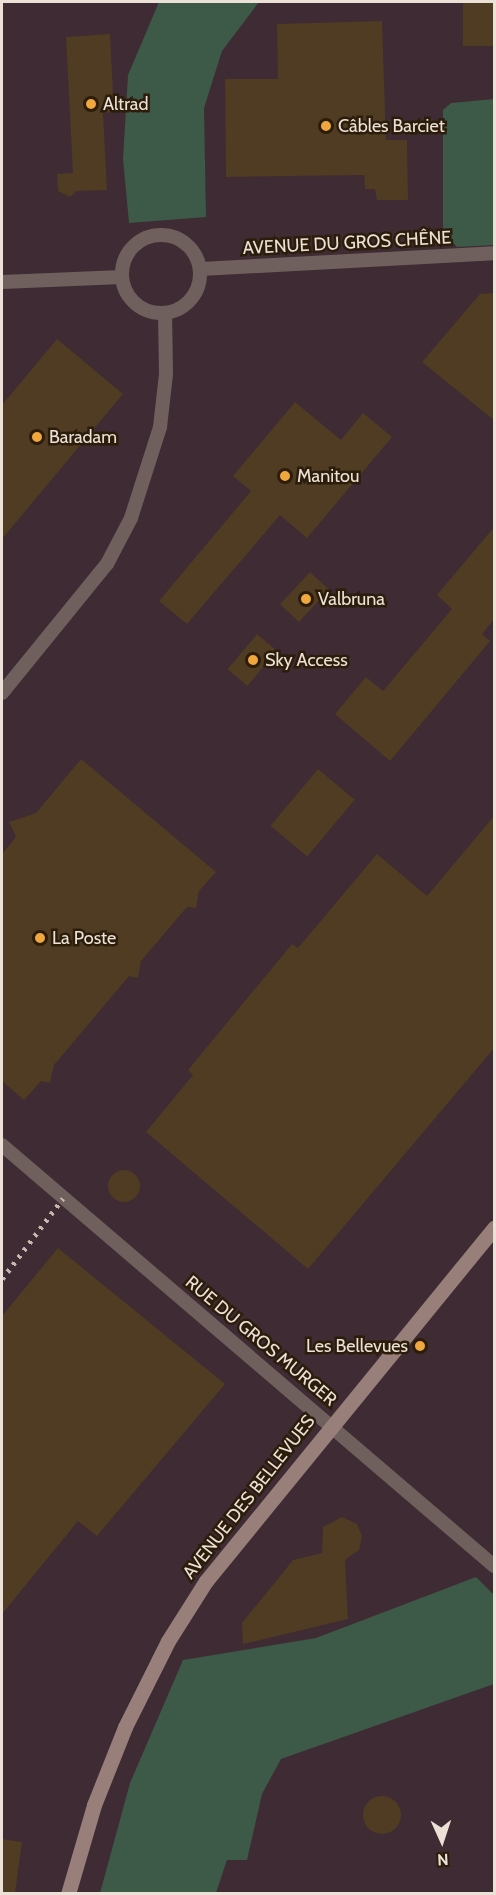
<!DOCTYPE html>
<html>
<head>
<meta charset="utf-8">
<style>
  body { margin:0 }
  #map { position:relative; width:496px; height:1895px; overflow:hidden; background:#362715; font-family:Cabin,sans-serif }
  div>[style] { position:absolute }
  .industrial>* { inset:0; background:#3e2b33; transform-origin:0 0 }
  .green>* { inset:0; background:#3d5948 }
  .building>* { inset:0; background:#503b23; transform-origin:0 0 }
  .round { border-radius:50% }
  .street>* { height:14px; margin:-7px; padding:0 7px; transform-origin:7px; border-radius:7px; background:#70605d }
  .street>.ring { margin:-7px; padding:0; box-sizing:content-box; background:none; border:14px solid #70605d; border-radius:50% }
  .secondary>* { height:15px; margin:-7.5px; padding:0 7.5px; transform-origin:7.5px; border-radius:7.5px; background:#987f7a }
  .rail>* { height:4.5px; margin-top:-2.25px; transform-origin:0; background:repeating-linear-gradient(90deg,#c4b9ac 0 3px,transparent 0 9px) }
  .dots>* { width:16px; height:16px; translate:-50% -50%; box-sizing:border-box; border:3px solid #2c1d0b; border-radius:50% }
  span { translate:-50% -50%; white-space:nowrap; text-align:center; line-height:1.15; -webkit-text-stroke:5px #2c1d0b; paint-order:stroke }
  .poi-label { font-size:18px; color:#ebe1d6 }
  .left { translate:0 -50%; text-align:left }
  .right { translate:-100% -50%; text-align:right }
  .street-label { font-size:18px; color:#ebe1d6 }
  .frame { position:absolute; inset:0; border:3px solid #ebe1d6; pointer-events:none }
  .north { position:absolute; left:412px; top:1811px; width:60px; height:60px; -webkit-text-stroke:4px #2c1d0b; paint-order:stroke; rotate:177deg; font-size:16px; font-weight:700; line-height:24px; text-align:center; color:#ebe1d6 }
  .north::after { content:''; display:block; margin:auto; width:21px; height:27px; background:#ebe1d6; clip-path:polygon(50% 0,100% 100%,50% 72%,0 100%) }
</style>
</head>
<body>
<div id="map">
  <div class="industrial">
    <i style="left:2px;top:2px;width:492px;height:1891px"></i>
  </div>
  <div class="green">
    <i style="clip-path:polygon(159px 2px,259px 2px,222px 51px,204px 108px,206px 217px,129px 223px,123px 159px,128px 75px)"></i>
    <i style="clip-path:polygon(494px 99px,494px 245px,457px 247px,443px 232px,443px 110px,451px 103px)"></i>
    <i style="clip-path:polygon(476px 1577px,494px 1595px,494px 1684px,281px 1759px,262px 1794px,247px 1860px,227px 1860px,216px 1893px,100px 1893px,130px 1783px,183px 1660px,316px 1638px)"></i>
  </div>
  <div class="building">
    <i style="left:463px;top:2px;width:32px;height:44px"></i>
    <i style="clip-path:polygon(382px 21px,386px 140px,407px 140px,408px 200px,377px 200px,375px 189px,365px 189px,364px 175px,226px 177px,225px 79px,278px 79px,277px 24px)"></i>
    <i style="clip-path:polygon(110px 34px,114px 112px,103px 113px,107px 190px,76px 191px,70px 197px,58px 191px,57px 174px,73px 173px,66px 37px)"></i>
    <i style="clip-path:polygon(495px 293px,495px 421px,422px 362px,480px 294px)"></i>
    <i style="clip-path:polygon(57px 339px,123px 394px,2px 539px,2px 405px)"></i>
    <i style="clip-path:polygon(295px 402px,341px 440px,363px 413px,392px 437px,307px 538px,280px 515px,187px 624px,159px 601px,251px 491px,233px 476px)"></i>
    <i style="clip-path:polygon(495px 526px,495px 618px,482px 634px,490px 641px,390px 761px,335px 714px,366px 677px,383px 691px,452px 609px,437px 595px)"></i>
    <i style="left:310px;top:572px;width:26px;height:44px;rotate:43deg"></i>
    <i style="left:257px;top:634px;width:26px;height:46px;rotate:40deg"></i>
    <i style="clip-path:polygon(81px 759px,216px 872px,199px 891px,196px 908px,187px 907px,141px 961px,138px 978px,129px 976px,54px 1065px,50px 1083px,41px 1081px,24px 1100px,2px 1081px,2px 854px,16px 837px,9px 822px,36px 813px)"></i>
    <i style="left:318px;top:769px;width:48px;height:74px;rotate:40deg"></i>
    <i style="clip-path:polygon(495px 815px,495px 1047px,308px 1269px,146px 1132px,193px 1075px,188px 1070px,292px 944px,298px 948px,377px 854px,427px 896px)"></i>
    <i class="round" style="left:108px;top:1170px;width:32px;height:32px"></i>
    <i style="clip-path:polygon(58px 1248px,225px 1384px,97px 1536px,78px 1521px,2px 1614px,2px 1316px)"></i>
    <i style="clip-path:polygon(342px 1517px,357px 1524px,362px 1536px,359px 1550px,345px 1560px,348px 1619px,243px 1644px,242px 1623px,293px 1560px,322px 1553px,323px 1527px)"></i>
    <i class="round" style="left:363px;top:1796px;width:38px;height:38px"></i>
    <i style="clip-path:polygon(2px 1839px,22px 1842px,15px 1893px,2px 1893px)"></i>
  </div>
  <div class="street">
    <i class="ring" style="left:122px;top:235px;width:64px;height:64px"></i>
    <i style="left:201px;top:269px;width:293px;rotate:-3.1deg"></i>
    <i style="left:2px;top:282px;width:120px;rotate:-2.4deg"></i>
    <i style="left:2px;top:693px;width:166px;rotate:-50.9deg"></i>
    <i style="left:107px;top:564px;width:52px;rotate:-62.4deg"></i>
    <i style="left:131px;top:518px;width:96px;rotate:-72.3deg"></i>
    <i style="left:160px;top:427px;width:53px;rotate:-83.5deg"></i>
    <i style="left:166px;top:374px;width:61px;rotate:-90.9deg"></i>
    <i style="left:2px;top:1145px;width:648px;rotate:40.55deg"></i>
  </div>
  <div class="secondary">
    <i style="left:68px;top:1894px;width:93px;rotate:-73.7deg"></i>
    <i style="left:94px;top:1805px;width:84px;rotate:-68.3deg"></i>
    <i style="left:125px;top:1727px;width:96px;rotate:-63.4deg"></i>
    <i style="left:168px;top:1641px;width:71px;rotate:-57.7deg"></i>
    <i style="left:206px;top:1581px;width:456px;rotate:-50.8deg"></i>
  </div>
  <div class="rail">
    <i style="left:2px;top:1279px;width:101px;rotate:-53deg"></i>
  </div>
  <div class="dots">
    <i style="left:91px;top:104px;background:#efa73e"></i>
    <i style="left:326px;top:126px;background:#efa73e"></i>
    <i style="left:37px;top:437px;background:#efa73e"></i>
    <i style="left:285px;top:476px;background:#efa73e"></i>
    <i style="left:306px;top:599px;background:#efa73e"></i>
    <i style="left:253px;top:660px;background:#efa73e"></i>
    <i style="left:40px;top:938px;background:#efa73e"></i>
    <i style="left:420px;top:1346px;background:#efa73e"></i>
  </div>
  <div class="poi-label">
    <span class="left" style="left:103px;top:104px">Altrad</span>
    <span class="left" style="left:338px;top:126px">Câbles Barciet</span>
    <span class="left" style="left:49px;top:437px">Baradam</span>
    <span class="left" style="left:297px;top:476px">Manitou</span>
    <span class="left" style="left:318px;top:599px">Valbruna</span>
    <span class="left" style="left:265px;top:660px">Sky Access</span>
    <span class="left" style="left:52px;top:938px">La Poste</span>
    <span class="right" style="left:408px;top:1346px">Les Bellevues</span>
  </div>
  <div class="street-label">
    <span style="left:347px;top:243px;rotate:-3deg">AVENUE DU GROS CHÊNE</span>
    <span style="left:261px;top:1341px;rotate:40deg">RUE DU GROS MURGER</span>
    <span style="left:249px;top:1497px;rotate:-52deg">AVENUE DES BELLEVUES</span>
  </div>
  <div class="frame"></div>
  <div class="north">N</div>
</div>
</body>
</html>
